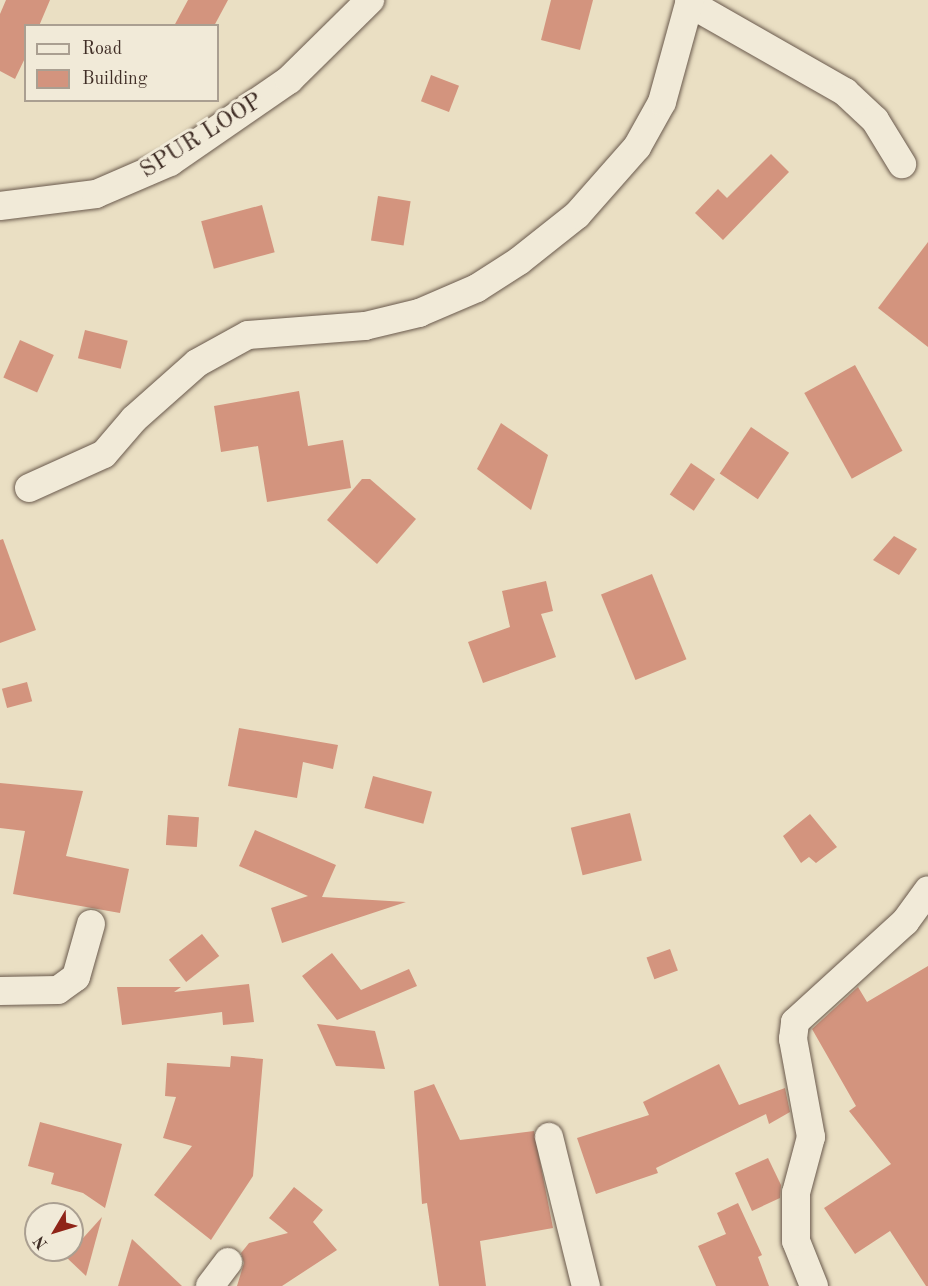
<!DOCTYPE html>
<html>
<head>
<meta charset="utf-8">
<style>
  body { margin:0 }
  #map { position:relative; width:928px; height:1286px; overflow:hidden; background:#eadfc3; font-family:"Old Standard TT",serif }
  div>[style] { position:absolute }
  .building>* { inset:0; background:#d3947e; transform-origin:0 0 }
  .roads { filter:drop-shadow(0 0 2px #6a5a4d) drop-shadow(0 0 2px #6a5a4d) }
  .minor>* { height:28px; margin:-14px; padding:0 14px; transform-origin:14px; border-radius:14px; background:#f1ead8 }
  span { translate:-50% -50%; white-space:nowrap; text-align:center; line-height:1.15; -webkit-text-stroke:6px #f1ead8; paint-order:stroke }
  .street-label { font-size:24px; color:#402e26 }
  .legend { position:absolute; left:24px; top:24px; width:195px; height:78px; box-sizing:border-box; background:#f1ead8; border:2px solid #aa9f91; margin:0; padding:8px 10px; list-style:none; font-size:18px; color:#402e26 }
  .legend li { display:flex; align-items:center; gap:12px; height:30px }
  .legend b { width:30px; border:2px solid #aa9f91 }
  .north { position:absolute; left:24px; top:1202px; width:60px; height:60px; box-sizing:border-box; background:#f1ead8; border:2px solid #aa9f91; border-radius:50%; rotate:232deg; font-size:16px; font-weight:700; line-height:24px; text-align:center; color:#402e26 }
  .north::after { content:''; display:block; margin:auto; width:21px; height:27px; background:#8f2418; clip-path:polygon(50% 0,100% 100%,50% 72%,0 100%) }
</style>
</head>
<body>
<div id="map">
  <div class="building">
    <i style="clip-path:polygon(6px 0,50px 0,39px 26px,26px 26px,26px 56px,15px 79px,0 71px,0 14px)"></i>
    <i style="clip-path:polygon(188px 0,228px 0,214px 26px,174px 26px)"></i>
    <i style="clip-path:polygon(551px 0,593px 0,580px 50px,541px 40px)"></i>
    <i style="left:431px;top:75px;width:30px;height:28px;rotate:21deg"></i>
    <i style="clip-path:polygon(771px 154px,789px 172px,723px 240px,695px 213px,718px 189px,727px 198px)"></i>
    <i style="left:378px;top:196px;width:33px;height:45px;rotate:9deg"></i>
    <i style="left:262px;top:205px;width:49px;height:63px;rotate:75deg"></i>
    <i style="clip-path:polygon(928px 242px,928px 347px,878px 308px)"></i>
    <i style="left:85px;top:330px;width:44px;height:29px;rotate:14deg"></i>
    <i style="left:20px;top:340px;width:37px;height:41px;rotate:24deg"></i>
    <i style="left:855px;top:365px;width:98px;height:58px;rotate:61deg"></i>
    <i style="clip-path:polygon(299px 391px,308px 446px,343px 440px,351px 488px,267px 502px,258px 446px,221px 452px,214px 406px)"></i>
    <i style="clip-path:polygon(501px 423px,548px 455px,531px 510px,477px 469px)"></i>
    <i style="left:751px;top:427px;width:46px;height:56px;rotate:34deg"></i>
    <i style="left:691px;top:463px;width:29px;height:38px;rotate:34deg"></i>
    <i style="clip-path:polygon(362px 479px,370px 479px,416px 519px,377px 564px,327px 520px)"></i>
    <i style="clip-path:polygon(894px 536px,917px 549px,899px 575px,873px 560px)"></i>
    <i style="clip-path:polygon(3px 539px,36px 630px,0 643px,0 540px)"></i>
    <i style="left:652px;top:574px;width:92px;height:55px;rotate:68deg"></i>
    <i style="clip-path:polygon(546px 581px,553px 611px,541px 614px,556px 657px,483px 683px,468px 642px,510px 627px,502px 591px)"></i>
    <i style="left:27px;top:682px;width:20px;height:26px;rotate:75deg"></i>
    <i style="clip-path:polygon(239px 728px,338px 745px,333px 769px,303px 762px,297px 798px,228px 786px)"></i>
    <i style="left:373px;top:776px;width:61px;height:33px;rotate:15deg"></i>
    <i style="clip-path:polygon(0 783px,83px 791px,66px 856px,129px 869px,120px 913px,13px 894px,25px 831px,0 828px)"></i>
    <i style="left:630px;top:813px;width:49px;height:61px;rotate:76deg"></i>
    <i style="clip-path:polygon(810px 814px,837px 847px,816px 863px,809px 857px,801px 863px,783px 836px)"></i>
    <i style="left:168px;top:815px;width:31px;height:30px;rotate:4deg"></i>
    <i style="clip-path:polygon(255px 830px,336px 865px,322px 897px,406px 902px,282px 943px,271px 908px,308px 896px,239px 866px)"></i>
    <i style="left:202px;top:934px;width:28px;height:42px;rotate:52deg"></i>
    <i style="left:670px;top:949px;width:23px;height:25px;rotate:70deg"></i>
    <i style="clip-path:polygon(332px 953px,361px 990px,409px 969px,417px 986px,337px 1020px,302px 976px)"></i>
    <i style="clip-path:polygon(928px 966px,928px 1286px,926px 1286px,890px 1231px,855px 1254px,824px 1208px,891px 1164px,849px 1111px,856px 1106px,812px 1029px,858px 987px,867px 1002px)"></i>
    <i style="clip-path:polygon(249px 984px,254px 1022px,223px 1025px,222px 1012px,122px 1025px,117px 987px,181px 987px,174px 992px)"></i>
    <i style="clip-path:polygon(317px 1024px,375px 1031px,385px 1069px,336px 1066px)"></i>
    <i style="clip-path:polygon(231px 1056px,263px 1059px,253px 1176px,211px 1240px,154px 1195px,192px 1146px,163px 1138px,176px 1097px,165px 1096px,167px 1063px,230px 1067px)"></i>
    <i style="clip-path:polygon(719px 1064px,739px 1105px,785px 1088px,790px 1112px,769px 1124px,766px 1114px,656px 1168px,658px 1173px,596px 1194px,577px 1138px,649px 1115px,643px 1102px)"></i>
    <i style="clip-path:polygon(434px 1084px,460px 1140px,534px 1131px,553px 1228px,480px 1241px,486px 1286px,439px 1286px,427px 1203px,422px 1204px,414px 1091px)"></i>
    <i style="clip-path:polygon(40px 1122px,122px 1144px,105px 1208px,83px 1193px,51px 1184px,54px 1173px,28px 1166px)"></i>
    <i style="clip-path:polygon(768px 1158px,781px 1185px,780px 1198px,752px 1211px,735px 1173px)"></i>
    <i style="clip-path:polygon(294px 1187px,323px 1210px,313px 1222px,337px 1250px,282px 1286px,237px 1286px,244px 1263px,241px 1253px,249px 1243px,288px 1233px,269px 1218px)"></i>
    <i style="clip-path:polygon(738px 1203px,762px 1255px,758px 1257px,769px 1286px,716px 1286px,698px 1246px,726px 1234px,717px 1213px)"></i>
    <i style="clip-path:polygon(102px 1217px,86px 1276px,66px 1257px)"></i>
    <i style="clip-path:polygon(132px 1239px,182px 1286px,118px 1286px)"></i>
  </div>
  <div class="roads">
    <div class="minor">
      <i style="left:689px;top:3px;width:180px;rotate:29.7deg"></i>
      <i style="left:845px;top:92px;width:41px;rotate:43deg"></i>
      <i style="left:875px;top:120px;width:52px;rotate:58.5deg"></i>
      <i style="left:0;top:206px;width:97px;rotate:-7.1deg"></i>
      <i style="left:96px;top:194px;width:81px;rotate:-23.4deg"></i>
      <i style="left:170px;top:162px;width:145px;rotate:-34.6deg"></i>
      <i style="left:289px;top:80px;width:114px;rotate:-44.6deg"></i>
      <i style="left:29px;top:488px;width:82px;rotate:-24.4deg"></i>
      <i style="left:104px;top:454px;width:46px;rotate:-49.4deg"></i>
      <i style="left:134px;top:419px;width:84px;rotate:-41.6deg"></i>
      <i style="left:197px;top:363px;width:58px;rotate:-28.8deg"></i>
      <i style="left:248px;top:335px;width:117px;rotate:-4.4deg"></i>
      <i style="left:365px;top:326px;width:56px;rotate:-13.5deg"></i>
      <i style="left:419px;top:313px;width:63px;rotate:-23.3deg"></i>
      <i style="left:477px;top:288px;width:50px;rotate:-32.7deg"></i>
      <i style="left:519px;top:261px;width:74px;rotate:-38.4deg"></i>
      <i style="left:577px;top:215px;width:91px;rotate:-48.6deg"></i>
      <i style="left:637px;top:147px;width:51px;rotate:-60.9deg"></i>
      <i style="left:662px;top:102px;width:106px;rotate:-74.6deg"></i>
      <i style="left:0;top:991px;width:58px;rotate:-1deg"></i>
      <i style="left:58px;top:990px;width:22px;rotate:-36deg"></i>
      <i style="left:76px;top:977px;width:55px;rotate:-74.2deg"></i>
      <i style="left:549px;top:1137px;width:154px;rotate:76.1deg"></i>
      <i style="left:210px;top:1286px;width:30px;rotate:-53deg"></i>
      <i style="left:814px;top:1286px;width:48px;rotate:-111.8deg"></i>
      <i style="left:796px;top:1241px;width:48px;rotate:-90deg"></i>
      <i style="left:796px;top:1193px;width:58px;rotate:-75deg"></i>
      <i style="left:811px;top:1137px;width:100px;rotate:-100.4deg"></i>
      <i style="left:793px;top:1039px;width:17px;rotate:-83deg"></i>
      <i style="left:795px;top:1022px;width:149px;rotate:-42.3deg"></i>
      <i style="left:905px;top:922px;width:39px;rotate:-54deg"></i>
    </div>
  </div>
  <div class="street-label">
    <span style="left:202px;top:137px;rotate:-32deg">SPUR LOOP</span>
  </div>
  <ul class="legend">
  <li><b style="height:8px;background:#f1ead8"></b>Road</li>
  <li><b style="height:16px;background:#d3947e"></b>Building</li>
  </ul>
  <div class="north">N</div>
</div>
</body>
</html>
